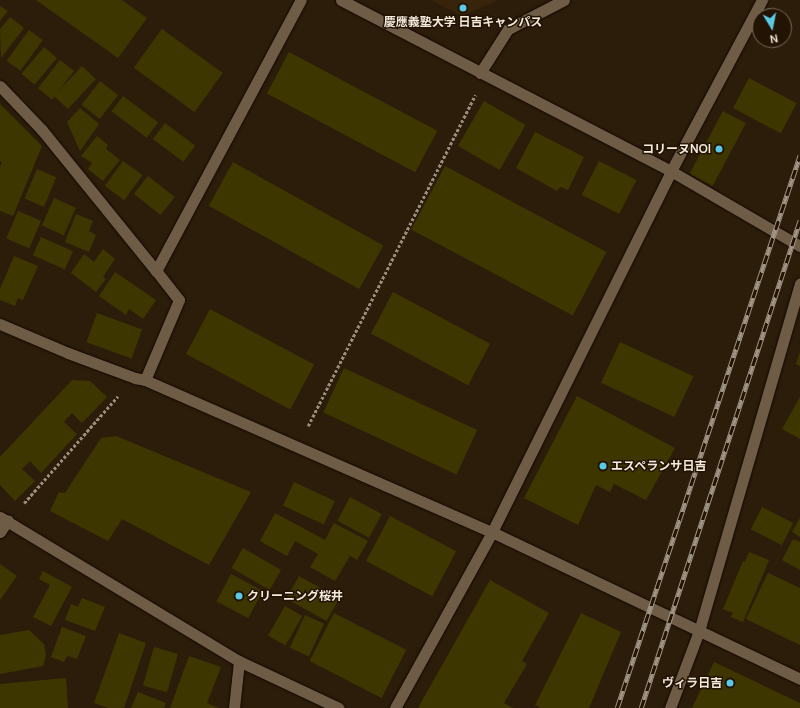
<!DOCTYPE html>
<html>
<head>
<meta charset="utf-8">
<style>
  body { margin:0 }
  #map { position:relative; width:800px; height:708px; overflow:hidden; background:#2c1d0a; font-family:Manrope,"Noto Sans JP",sans-serif }
  div>[style] { position:absolute }
  .built>* { inset:0; background:#38240a }
  .building>* { inset:0; background:#3e3600; transform-origin:0 0 }
  .path>* { height:2.5px; margin-top:-1.25px; transform-origin:0; background:repeating-linear-gradient(90deg,#998d7e 0 3px,transparent 0 5px) }
  .roads { filter:drop-shadow(0 0 1px #140600) drop-shadow(0 0 1px #140600) }
  .service>* { height:11px; margin:-5.5px; padding:0 5.5px; transform-origin:5.5px; border-radius:5.5px; background:#6e5c47 }
  .minor>* { height:11px; margin:-5.5px; padding:0 5.5px; transform-origin:5.5px; border-radius:5.5px; background:#6e5c47 }
  .rail>* { height:4.5px; margin-top:-2.25px; transform-origin:0; background:repeating-linear-gradient(90deg,#221302 0 9px,#a09485 0 18px); box-sizing:border-box; border-block:1px solid #a09485 }
  .dots>* { width:11px; height:11px; translate:-50% -50%; box-sizing:border-box; border:2px solid #221302; border-radius:50% }
  span { translate:-50% -50%; white-space:nowrap; text-align:center; line-height:1.15; -webkit-text-stroke:3px #221302; paint-order:stroke }
  .poi-label { font-size:12px; color:#f3e9dd; font-weight:700 }
  .right { translate:-100% -50%; text-align:right }
  .left { translate:0 -50%; text-align:left }
  .north { position:absolute; left:752px; top:8px; width:40px; height:40px; box-sizing:border-box; background:#221302; border:1px solid #76695a; border-radius:50%; rotate:170deg; font-size:11px; font-weight:700; line-height:16px; text-align:center; color:#f3e9dd }
  .north::after { content:''; display:block; margin:auto; width:14px; height:18px; background:#5bc8e6; clip-path:polygon(50% 0,100% 100%,50% 72%,0 100%) }
</style>
</head>
<body>
<div id="map">
  <div class="built">
    <i style="clip-path:polygon(431px 0,499px 0,462px 16px)"></i>
  </div>
  <div class="building">
    <i style="clip-path:polygon(36px 0,122px 0,147px 18px,118px 58px)"></i>
    <i style="clip-path:polygon(0 6px,8px 11px,0 21px)"></i>
    <i style="clip-path:polygon(10px 17px,24px 28px,1px 58px,0 29px)"></i>
    <i style="left:162px;top:29px;width:75px;height:48px;rotate:36deg"></i>
    <i style="left:29px;top:30px;width:17px;height:38px;rotate:36deg"></i>
    <i style="left:44px;top:47px;width:17px;height:35px;rotate:40deg"></i>
    <i style="left:289px;top:52px;width:168px;height:47px;rotate:28deg"></i>
    <i style="left:60px;top:60px;width:18px;height:36px;rotate:38deg"></i>
    <i style="left:82px;top:66px;width:19px;height:41px;rotate:43deg"></i>
    <i style="left:749px;top:78px;width:54px;height:34px;rotate:28deg"></i>
    <i style="left:100px;top:81px;width:23px;height:30px;rotate:38deg"></i>
    <i style="left:123px;top:96px;width:44px;height:19px;rotate:37deg"></i>
    <i style="left:484px;top:101px;width:48px;height:52px;rotate:30deg"></i>
    <i style="clip-path:polygon(0 104px,42px 146px,13px 216px,0 211px,0 166px,2px 162px,0 161px)"></i>
    <i style="clip-path:polygon(80px 108px,99px 124px,80px 151px,67px 122px)"></i>
    <i style="left:723px;top:111px;width:26px;height:71px;rotate:28deg"></i>
    <i style="left:165px;top:123px;width:38px;height:20px;rotate:37deg"></i>
    <i style="clip-path:polygon(535px 132px,584px 157px,568px 190px,560px 187px,557px 191px,516px 168px)"></i>
    <i style="clip-path:polygon(97px 136px,108px 145px,106px 149px,120px 160px,103px 181px,88px 169px,92px 163px,81px 156px)"></i>
    <i style="left:123px;top:161px;width:24px;height:31px;rotate:36deg"></i>
    <i style="left:599px;top:161px;width:42px;height:38px;rotate:27deg"></i>
    <i style="left:233px;top:162px;width:172px;height:50px;rotate:29deg"></i>
    <i style="left:445px;top:166px;width:183px;height:72px;rotate:28deg"></i>
    <i style="left:37px;top:169px;width:21px;height:32px;rotate:23deg"></i>
    <i style="left:148px;top:176px;width:34px;height:23px;rotate:38deg"></i>
    <i style="left:54px;top:198px;width:24px;height:30px;rotate:24deg"></i>
    <i style="left:18px;top:211px;width:25px;height:30px;rotate:23deg"></i>
    <i style="clip-path:polygon(76px 214px,93px 221px,89px 231px,96px 235px,89px 252px,65px 242px)"></i>
    <i style="left:41px;top:237px;width:35px;height:20px;rotate:24deg"></i>
    <i style="clip-path:polygon(103px 249px,115px 259px,103px 277px,106px 279px,96px 292px,71px 273px,84px 254px,94px 262px)"></i>
    <i style="clip-path:polygon(14px 256px,38px 266px,23px 300px,18px 298px,15px 306px,0 300px,0 289px)"></i>
    <i style="clip-path:polygon(115px 272px,156px 300px,143px 319px,129px 309px,126px 315px,99px 296px)"></i>
    <i style="left:393px;top:292px;width:110px;height:47px;rotate:28deg"></i>
    <i style="left:210px;top:309px;width:118px;height:51px;rotate:28deg"></i>
    <i style="left:97px;top:313px;width:48px;height:31px;rotate:20deg"></i>
    <i style="left:620px;top:342px;width:81px;height:45px;rotate:25deg"></i>
    <i style="clip-path:polygon(800px 352px,800px 366px,796px 364px)"></i>
    <i style="left:344px;top:368px;width:147px;height:49px;rotate:25deg"></i>
    <i style="clip-path:polygon(72px 380px,90px 381px,107px 397px,82px 423px,72px 413px,64px 422px,77px 434px,41px 473px,30px 461px,22px 469px,35px 481px,15px 501px,0 485px,0 457px)"></i>
    <i style="clip-path:polygon(577px 396px,675px 448px,646px 500px,614px 484px,610px 492px,596px 485px,578px 525px,524px 498px)"></i>
    <i style="clip-path:polygon(800px 397px,800px 439px,782px 429px)"></i>
    <i style="clip-path:polygon(116px 436px,251px 492px,209px 565px,122px 519px,108px 541px,50px 511px,59px 492px,65px 493px,101px 438px)"></i>
    <i style="left:294px;top:482px;width:45px;height:26px;rotate:25deg"></i>
    <i style="left:350px;top:497px;width:36px;height:27px;rotate:28deg"></i>
    <i style="left:762px;top:507px;width:35px;height:25px;rotate:27deg"></i>
    <i style="clip-path:polygon(275px 513px,325px 540px,334px 523px,368px 541px,357px 560px,350px 556px,335px 581px,310px 567px,318px 554px,295px 541px,287px 556px,260px 541px)"></i>
    <i style="left:390px;top:516px;width:75px;height:51px;rotate:28deg"></i>
    <i style="clip-path:polygon(800px 518px,800px 537px,792px 532px)"></i>
    <i style="clip-path:polygon(793px 539px,800px 542px,800px 570px,782px 560px)"></i>
    <i style="left:243px;top:548px;width:44px;height:23px;rotate:30deg"></i>
    <i style="clip-path:polygon(749px 552px,769px 560px,743px 622px,731px 617px,733px 613px,723px 609px,743px 561px,745px 562px)"></i>
    <i style="clip-path:polygon(0 564px,17px 576px,0 600px)"></i>
    <i style="clip-path:polygon(43px 571px,72px 587px,51px 626px,33px 617px,50px 585px,39px 579px)"></i>
    <i style="clip-path:polygon(768px 573px,800px 588px,800px 645px,746px 619px)"></i>
    <i style="left:231px;top:574px;width:36px;height:31px;rotate:28deg"></i>
    <i style="left:299px;top:576px;width:46px;height:26px;rotate:29deg"></i>
    <i style="clip-path:polygon(490px 580px,549px 613px,522px 661px,527px 664px,504px 703px,513px 708px,418px 708px)"></i>
    <i style="clip-path:polygon(82px 598px,105px 607px,95px 631px,65px 620px,71px 604px,78px 607px)"></i>
    <i style="left:285px;top:606px;width:20px;height:34px;rotate:30deg"></i>
    <i style="left:334px;top:613px;width:81px;height:54px;rotate:27deg"></i>
    <i style="clip-path:polygon(581px 613px,621px 632px,589px 708px,541px 708px,535px 705px)"></i>
    <i style="left:305px;top:615px;width:21px;height:36px;rotate:25deg"></i>
    <i style="clip-path:polygon(62px 627px,86px 636px,77px 659px,67px 656px,64px 662px,51px 657px)"></i>
    <i style="clip-path:polygon(29px 630px,44px 644px,46px 656px,43px 666px,0 674px,0 635px)"></i>
    <i style="clip-path:polygon(119px 633px,146px 643px,124px 708px,108px 708px,94px 703px)"></i>
    <i style="left:154px;top:647px;width:25px;height:40px;rotate:16deg"></i>
    <i style="clip-path:polygon(189px 656px,221px 667px,207px 703px,219px 708px,170px 708px)"></i>
    <i style="clip-path:polygon(714px 662px,800px 703px,800px 708px,692px 708px)"></i>
    <i style="clip-path:polygon(66px 678px,68px 708px,0 708px,0 684px)"></i>
    <i style="clip-path:polygon(138px 692px,166px 703px,164px 708px,131px 708px)"></i>
  </div>
  <div class="path">
    <i style="left:308px;top:426px;width:371px;rotate:-63.2deg"></i>
    <i style="left:24px;top:503px;width:142px;rotate:-48.7deg"></i>
  </div>
  <div class="roads">
    <div class="service">
      <i style="left:0;top:86px;width:61px;rotate:46.3deg"></i>
      <i style="left:42px;top:130px;width:181px;rotate:51deg"></i>
      <i style="left:234px;top:708px;width:47px;rotate:-83.9deg"></i>
    </div>
    <div class="minor">
      <i style="left:341px;top:0;width:372px;rotate:27.4deg"></i>
      <i style="left:671px;top:171px;width:149px;rotate:30.2deg"></i>
      <i style="left:480px;top:73px;width:52px;rotate:-57.5deg"></i>
      <i style="left:508px;top:29px;width:63px;rotate:-27.4deg"></i>
      <i style="left:0;top:324px;width:74px;rotate:23.1deg"></i>
      <i style="left:68px;top:353px;width:72px;rotate:20.5deg"></i>
      <i style="left:135px;top:378px;width:10px;rotate:11deg"></i>
      <i style="left:145px;top:380px;width:379px;rotate:23.7deg"></i>
      <i style="left:492px;top:532px;width:341px;rotate:25.5deg"></i>
      <i style="left:145px;top:380px;width:87px;rotate:-67deg"></i>
      <i style="left:179px;top:300px;width:37px;rotate:-128deg"></i>
      <i style="left:156px;top:271px;width:307px;rotate:-61.9deg"></i>
      <i style="left:0;top:517px;width:279px;rotate:31.1deg"></i>
      <i style="left:239px;top:661px;width:110px;rotate:25.2deg"></i>
      <i style="left:0;top:532px;width:14px;rotate:-56deg"></i>
      <i style="left:395px;top:708px;width:201px;rotate:-61.1deg"></i>
      <i style="left:492px;top:532px;width:403px;rotate:-63.6deg"></i>
      <i style="left:671px;top:171px;width:194px;rotate:-62deg"></i>
      <i style="left:670px;top:708px;width:82px;rotate:-69.4deg"></i>
      <i style="left:699px;top:631px;width:362px;rotate:-73.8deg"></i>
    </div>
  </div>
  <div class="rail">
    <i style="left:617px;top:708px;width:582px;rotate:-71.69deg"></i>
    <i style="left:641px;top:708px;width:513px;rotate:-71.95deg"></i>
  </div>
  <div class="dots">
    <i style="left:463px;top:8px;background:#5bc8e6"></i>
    <i style="left:719px;top:149px;background:#5bc8e6"></i>
    <i style="left:603px;top:466px;background:#5bc8e6"></i>
    <i style="left:239px;top:596px;background:#5bc8e6"></i>
    <i style="left:730px;top:683px;background:#5bc8e6"></i>
  </div>
  <div class="poi-label">
    <span style="left:463px;top:22px">慶應義塾大学 日吉キャンパス</span>
    <span class="right" style="left:711px;top:149px">コリーヌNOI</span>
    <span class="left" style="left:611px;top:466px">エスペランサ日吉</span>
    <span class="left" style="left:247px;top:596px">クリーニング桜井</span>
    <span class="right" style="left:722px;top:683px">ヴィラ日吉</span>
  </div>
  <div class="north">N</div>
</div>
</body>
</html>
